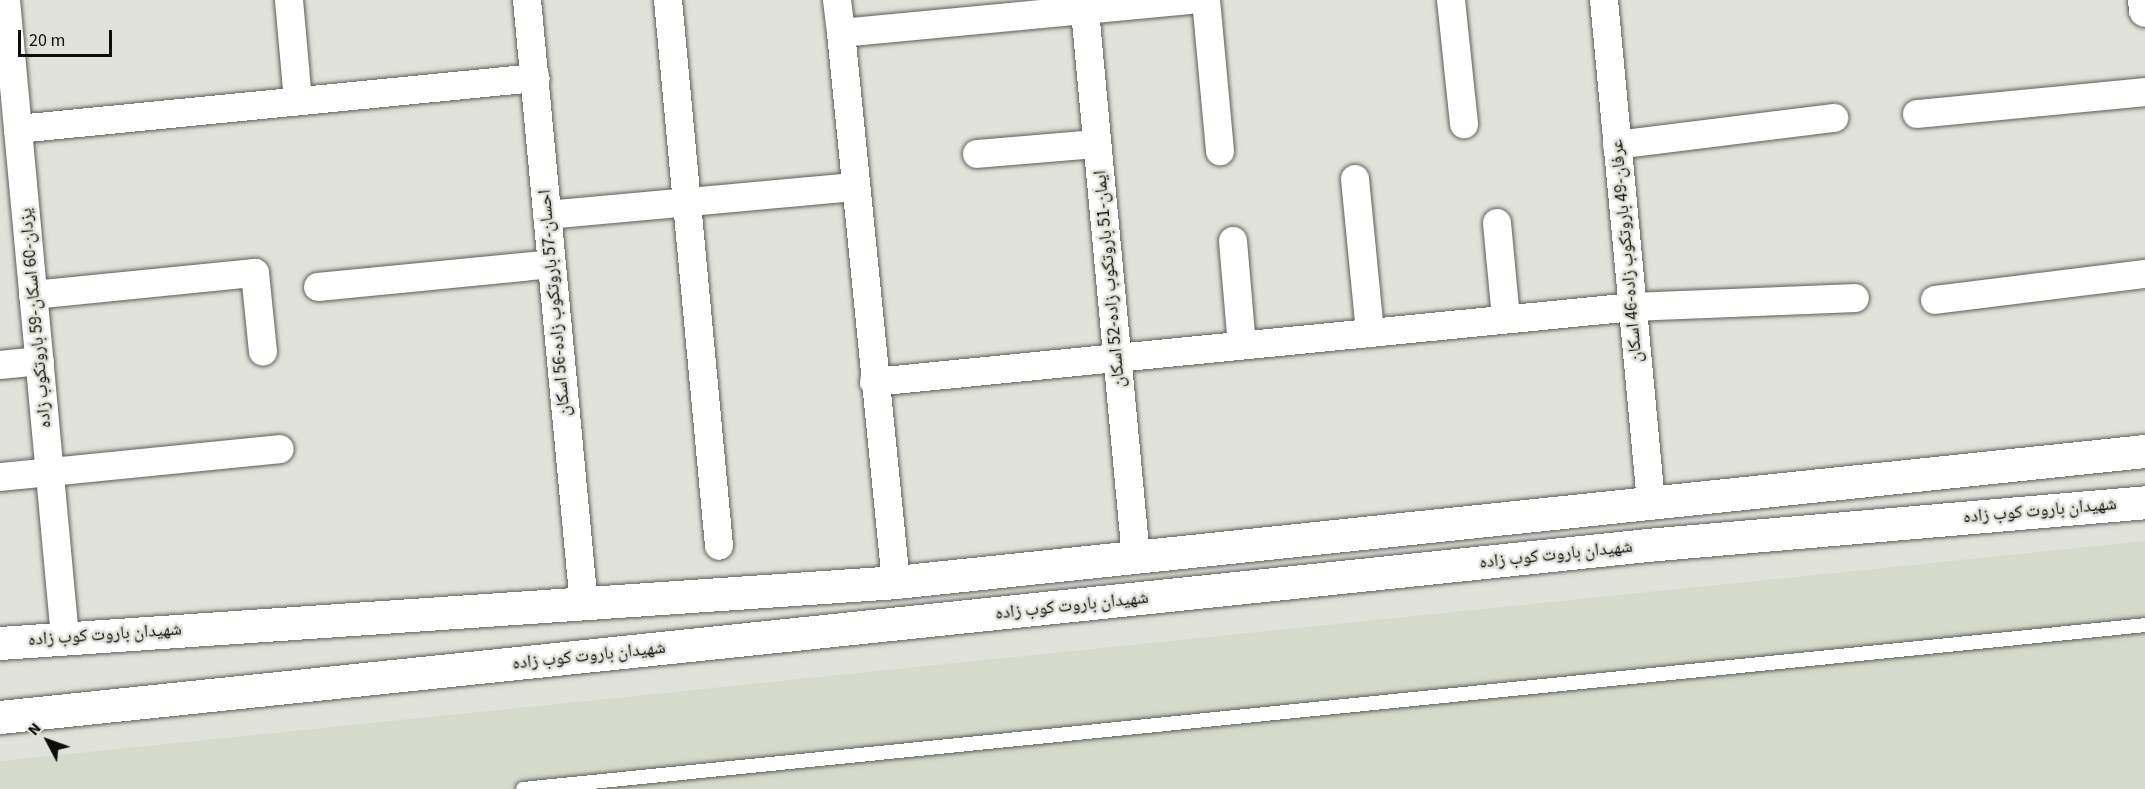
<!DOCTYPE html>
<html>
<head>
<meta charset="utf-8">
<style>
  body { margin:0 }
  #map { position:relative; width:2145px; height:789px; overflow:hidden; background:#e1e3db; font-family:"Source Sans 3","Noto Naskh Arabic",sans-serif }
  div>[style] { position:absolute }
  .built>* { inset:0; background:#d6dacb }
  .roads { filter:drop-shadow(0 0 2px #5c5e58) drop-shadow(0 0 2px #5c5e58) }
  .lane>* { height:14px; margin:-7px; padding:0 7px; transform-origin:7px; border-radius:7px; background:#fff }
  .street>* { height:28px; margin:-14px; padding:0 14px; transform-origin:14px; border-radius:14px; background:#fff }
  .secondary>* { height:33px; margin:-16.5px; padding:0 16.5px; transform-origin:16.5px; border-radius:16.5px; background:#fff }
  span { translate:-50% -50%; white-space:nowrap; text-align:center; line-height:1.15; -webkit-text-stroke:5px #e1e3db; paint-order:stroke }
  .street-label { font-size:18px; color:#0c0c0a }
  .north { position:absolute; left:18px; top:711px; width:60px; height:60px; -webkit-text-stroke:4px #e1e3db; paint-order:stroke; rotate:311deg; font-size:16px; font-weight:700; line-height:24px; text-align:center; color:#0c0c0a }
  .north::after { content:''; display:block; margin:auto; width:21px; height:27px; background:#0c0c0a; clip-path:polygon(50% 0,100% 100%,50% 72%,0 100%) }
  .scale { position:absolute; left:18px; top:30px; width:94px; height:27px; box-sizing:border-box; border:3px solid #0c0c0a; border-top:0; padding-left:8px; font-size:18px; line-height:21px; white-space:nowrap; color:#0c0c0a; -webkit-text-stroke:4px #e1e3db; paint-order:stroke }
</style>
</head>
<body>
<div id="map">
  <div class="built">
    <i style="clip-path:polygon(2145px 541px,2145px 789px,0 789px,0 761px)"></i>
  </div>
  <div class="roads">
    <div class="lane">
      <i style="left:523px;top:789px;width:1630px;rotate:-5.77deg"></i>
    </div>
    <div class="street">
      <i style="left:6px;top:0;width:640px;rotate:84.71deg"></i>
      <i style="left:289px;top:0;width:101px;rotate:84.9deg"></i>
      <i style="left:527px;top:0;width:608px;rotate:84.62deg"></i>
      <i style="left:668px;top:0;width:548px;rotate:84.66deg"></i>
      <i style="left:837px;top:0;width:33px;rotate:83deg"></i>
      <i style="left:841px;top:33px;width:350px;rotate:-5.4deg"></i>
      <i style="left:1084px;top:0;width:559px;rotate:84.67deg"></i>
      <i style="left:1206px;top:0;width:152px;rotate:84.7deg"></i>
      <i style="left:1451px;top:0;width:125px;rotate:84deg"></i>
      <i style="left:1604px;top:0;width:504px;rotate:84.65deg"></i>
      <i style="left:841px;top:33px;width:552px;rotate:84.28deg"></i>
      <i style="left:1917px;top:114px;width:229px;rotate:-5.5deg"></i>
      <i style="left:18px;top:129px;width:520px;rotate:-5.63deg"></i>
      <i style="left:1617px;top:145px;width:219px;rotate:-7.1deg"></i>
      <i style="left:977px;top:154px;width:120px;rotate:-4.8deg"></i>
      <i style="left:1355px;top:179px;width:155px;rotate:84.4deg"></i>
      <i style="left:547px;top:215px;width:308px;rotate:-5.2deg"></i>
      <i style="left:1497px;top:223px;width:96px;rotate:84.6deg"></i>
      <i style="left:1233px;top:241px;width:104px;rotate:85.1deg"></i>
      <i style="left:318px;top:287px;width:235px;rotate:-5.6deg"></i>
      <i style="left:33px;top:295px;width:223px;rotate:-5.7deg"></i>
      <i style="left:255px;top:273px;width:79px;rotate:84.2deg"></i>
      <i style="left:1935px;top:300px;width:212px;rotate:-7.1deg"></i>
      <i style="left:0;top:365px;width:40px;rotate:-5.7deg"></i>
      <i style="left:874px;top:382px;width:763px;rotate:-5.64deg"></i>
      <i style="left:1633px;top:307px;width:222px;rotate:-2.3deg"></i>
      <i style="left:0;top:477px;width:281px;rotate:-5.7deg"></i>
    </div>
    <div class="secondary">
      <i style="left:2144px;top:0;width:10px;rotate:84deg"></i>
      <i style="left:0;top:643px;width:898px;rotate:-3.89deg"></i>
      <i style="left:896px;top:582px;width:1256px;rotate:-5.99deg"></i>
      <i style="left:0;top:717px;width:1667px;rotate:-5.96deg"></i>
      <i style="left:1658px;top:544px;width:489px;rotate:-4.9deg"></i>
    </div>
  </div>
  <div class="street-label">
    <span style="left:1627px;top:251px;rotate:-95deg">عرفان-49 باروتکوب زاده-46 اسکان</span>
    <span style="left:1110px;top:279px;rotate:-95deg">ایمان-51 باروتکوب زاده-52 اسکان</span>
    <span style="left:555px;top:303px;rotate:-95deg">احسان-57 باروتکوب زاده-56 اسکان</span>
    <span style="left:36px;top:318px;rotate:-95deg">يزدان-60 اسکان-59 باروتکوب زاده</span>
    <span style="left:2040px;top:511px;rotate:-5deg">شهیدان باروت کوب زاده</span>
    <span style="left:1556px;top:555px;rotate:-6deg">شهیدان باروت کوب زاده</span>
    <span style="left:1072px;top:606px;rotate:-6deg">شهیدان باروت کوب زاده</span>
    <span style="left:105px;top:635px;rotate:-4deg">شهیدان باروت کوب زاده</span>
    <span style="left:589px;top:656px;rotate:-6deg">شهیدان باروت کوب زاده</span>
  </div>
  <div class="north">N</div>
  <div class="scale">20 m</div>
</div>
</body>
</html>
